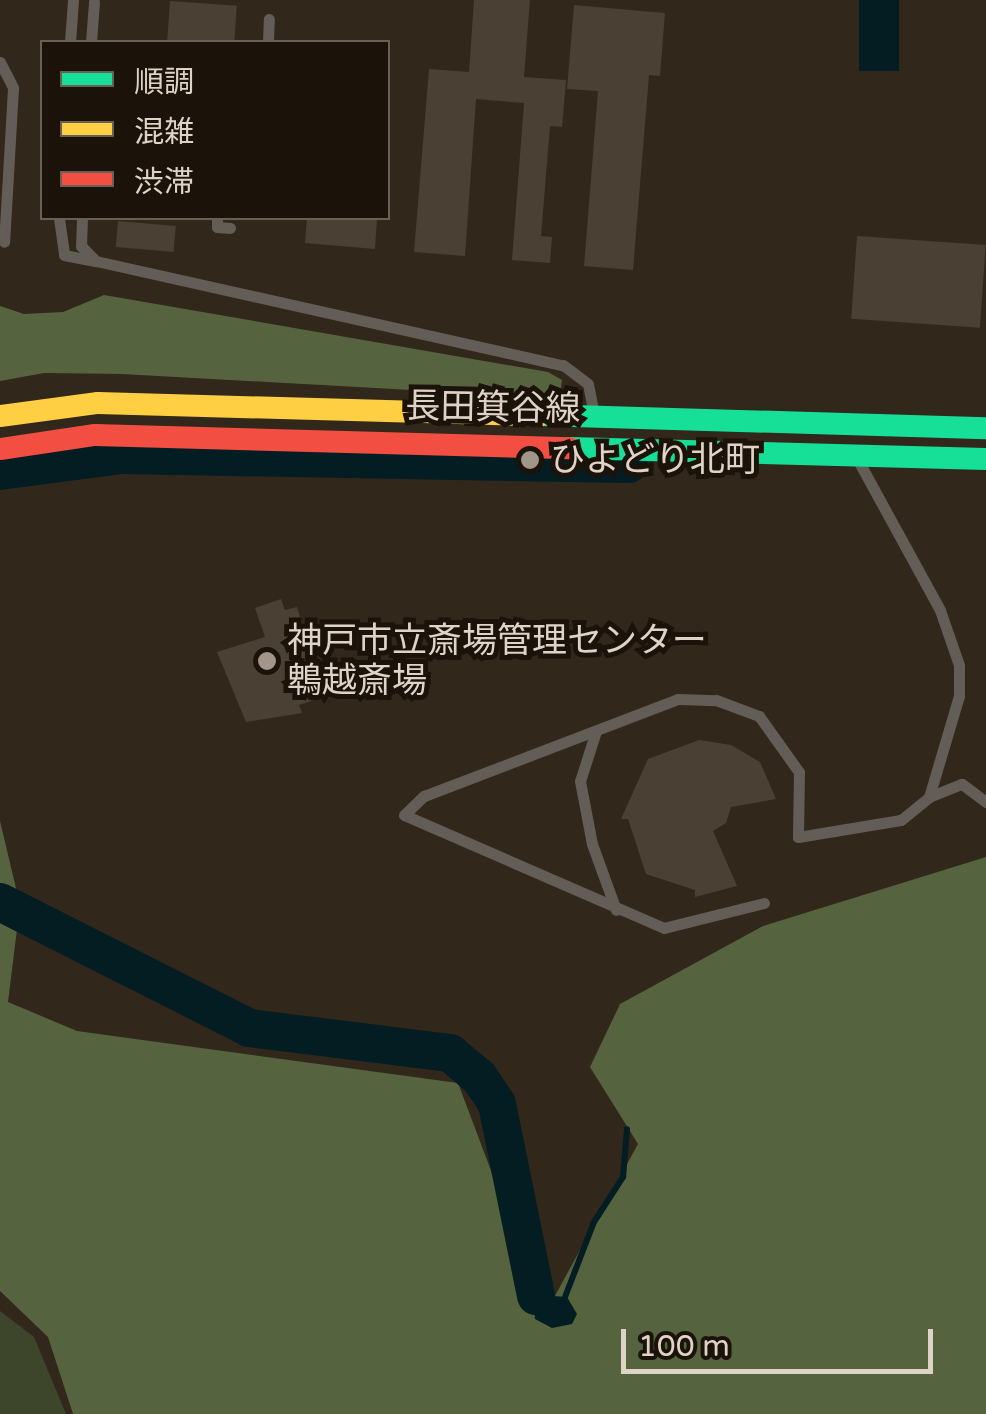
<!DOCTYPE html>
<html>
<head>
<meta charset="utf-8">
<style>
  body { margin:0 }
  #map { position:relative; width:986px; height:1414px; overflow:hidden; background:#32271b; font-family:"Varela Round","Noto Sans JP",sans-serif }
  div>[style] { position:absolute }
  .green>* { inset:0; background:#3d462a }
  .forest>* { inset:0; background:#55633e }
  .water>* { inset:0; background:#041d23; transform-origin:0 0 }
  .stream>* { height:6px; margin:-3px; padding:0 3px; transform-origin:3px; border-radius:3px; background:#041d23 }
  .river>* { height:38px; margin:-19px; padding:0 19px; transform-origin:19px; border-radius:19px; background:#041d23 }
  .building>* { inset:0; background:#4b4034; transform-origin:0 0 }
  .lane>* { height:11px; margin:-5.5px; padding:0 5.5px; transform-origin:5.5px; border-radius:5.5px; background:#625d56 }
  .fast>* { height:22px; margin:-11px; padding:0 11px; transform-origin:11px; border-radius:11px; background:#16e098 }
  .slow>* { height:22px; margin:-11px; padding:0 11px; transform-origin:11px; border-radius:11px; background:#ffcf43 }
  .jam>* { height:22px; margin:-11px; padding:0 11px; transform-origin:11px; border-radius:11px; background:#f24e42 }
  .dots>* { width:28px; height:28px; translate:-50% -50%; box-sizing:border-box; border:5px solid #1b1209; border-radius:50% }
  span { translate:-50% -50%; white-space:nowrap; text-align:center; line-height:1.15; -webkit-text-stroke:10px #1b1209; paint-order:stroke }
  .street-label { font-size:35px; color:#dfd2c6 }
  .poi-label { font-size:35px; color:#dfd2c6 }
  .left { translate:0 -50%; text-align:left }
  .legend { position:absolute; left:40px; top:40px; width:350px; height:180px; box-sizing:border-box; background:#1b1209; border:2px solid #695f55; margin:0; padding:12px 18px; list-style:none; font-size:30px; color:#dfd2c6 }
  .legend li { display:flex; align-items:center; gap:20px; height:50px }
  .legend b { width:50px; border:2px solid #695f55 }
  .scale { position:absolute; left:621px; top:1329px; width:312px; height:45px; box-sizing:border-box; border:5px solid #dfd2c6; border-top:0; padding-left:12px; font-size:30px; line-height:35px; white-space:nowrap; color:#dfd2c6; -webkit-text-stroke:8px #1b1209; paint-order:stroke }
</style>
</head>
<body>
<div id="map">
  <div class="green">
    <i style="clip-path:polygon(0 1311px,34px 1337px,66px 1414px,0 1414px)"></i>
  </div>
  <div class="forest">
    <i style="clip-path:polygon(104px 295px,548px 372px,562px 380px,561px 388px,551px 396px,521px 396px,122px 374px,44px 373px,0 381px,0 306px,24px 314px,63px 312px)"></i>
    <i style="clip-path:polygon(0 821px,20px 905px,8px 1002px,77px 1031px,458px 1083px,545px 1314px,638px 1144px,590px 1067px,620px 1004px,763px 926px,986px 857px,986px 1414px,73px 1414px,48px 1337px,0 1291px)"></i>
  </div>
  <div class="water">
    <i style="left:859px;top:0;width:40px;height:71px"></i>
    <i style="clip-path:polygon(540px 1295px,567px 1297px,577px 1314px,572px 1324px,552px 1328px,535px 1319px,533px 1296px)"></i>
  </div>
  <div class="stream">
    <i style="left:565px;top:1297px;width:80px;rotate:-68.9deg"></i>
    <i style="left:594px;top:1222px;width:54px;rotate:-57.2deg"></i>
    <i style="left:623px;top:1177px;width:48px;rotate:-85.2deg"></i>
  </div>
  <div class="river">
    <i style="left:0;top:471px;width:123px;rotate:-7.5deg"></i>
    <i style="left:122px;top:455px;width:507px;rotate:1.02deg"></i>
    <i style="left:0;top:902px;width:279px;rotate:26.8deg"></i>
    <i style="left:249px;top:1028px;width:203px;rotate:7.1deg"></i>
    <i style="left:450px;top:1053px;width:38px;rotate:40deg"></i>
    <i style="left:479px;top:1077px;width:32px;rotate:56deg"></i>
    <i style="left:497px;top:1104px;width:196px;rotate:78.5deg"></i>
  </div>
  <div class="building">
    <i style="clip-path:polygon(474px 0,530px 0,524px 77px,566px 80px,562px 127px,550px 126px,541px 236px,552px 237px,550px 263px,512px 260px,524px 103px,476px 99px,465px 256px,414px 252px,429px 69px,469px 72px)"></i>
    <i style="left:170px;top:1px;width:67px;height:41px;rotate:4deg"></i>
    <i style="clip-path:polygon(574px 5px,665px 13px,660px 76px,649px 75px,633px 270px,584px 266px,598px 91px,567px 89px)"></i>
    <i style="clip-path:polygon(307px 218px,377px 218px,375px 249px,305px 243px)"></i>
    <i style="left:118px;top:221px;width:58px;height:26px;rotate:5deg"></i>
    <i style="left:857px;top:236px;width:129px;height:83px;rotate:4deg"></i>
    <i style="clip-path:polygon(281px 599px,285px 610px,297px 607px,315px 665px,335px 658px,352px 687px,299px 705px,302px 713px,246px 722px,217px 652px,265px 637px,255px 608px)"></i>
    <i style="clip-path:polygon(699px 740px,731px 745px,760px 762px,776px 799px,731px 807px,726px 823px,713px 831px,737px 886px,695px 897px,695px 890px,646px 874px,628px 819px,621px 819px,648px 759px)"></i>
  </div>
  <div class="lane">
    <i style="left:70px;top:42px;width:42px;rotate:-85.9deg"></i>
    <i style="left:91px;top:42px;width:40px;rotate:-85.7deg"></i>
    <i style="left:268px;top:42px;width:23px;rotate:-88deg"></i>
    <i style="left:0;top:62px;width:29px;rotate:63deg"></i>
    <i style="left:13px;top:88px;width:154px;rotate:93.3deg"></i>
    <i style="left:59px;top:218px;width:37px;rotate:82deg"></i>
    <i style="left:64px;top:255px;width:33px;rotate:11deg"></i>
    <i style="left:82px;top:218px;width:28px;rotate:92deg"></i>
    <i style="left:81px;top:246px;width:21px;rotate:45deg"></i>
    <i style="left:96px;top:261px;width:478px;rotate:12.6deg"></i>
    <i style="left:563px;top:365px;width:31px;rotate:37deg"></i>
    <i style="left:588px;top:384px;width:33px;rotate:79deg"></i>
    <i style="left:217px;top:218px;width:9px;rotate:90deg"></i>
    <i style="left:217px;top:227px;width:13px;rotate:4deg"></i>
    <i style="left:596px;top:731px;width:52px;rotate:107.7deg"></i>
    <i style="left:580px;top:781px;width:64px;rotate:79.2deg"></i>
    <i style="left:592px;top:844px;width:70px;rotate:70deg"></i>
    <i style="left:929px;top:797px;width:35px;rotate:-22deg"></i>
    <i style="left:962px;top:784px;width:30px;rotate:37deg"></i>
    <i style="left:764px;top:903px;width:103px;rotate:166deg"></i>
    <i style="left:664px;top:928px;width:283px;rotate:-156.5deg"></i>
    <i style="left:404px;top:815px;width:28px;rotate:-44deg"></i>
    <i style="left:424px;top:796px;width:272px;rotate:-20.9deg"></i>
    <i style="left:678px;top:699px;width:38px;rotate:2deg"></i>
    <i style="left:716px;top:700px;width:46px;rotate:20.4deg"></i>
    <i style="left:759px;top:716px;width:69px;rotate:54.5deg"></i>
    <i style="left:799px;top:772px;width:65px;rotate:90.9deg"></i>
    <i style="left:798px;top:837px;width:104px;rotate:-9.4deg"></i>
    <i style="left:901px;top:820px;width:36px;rotate:-39deg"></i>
    <i style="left:929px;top:797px;width:105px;rotate:-73.5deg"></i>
    <i style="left:959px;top:696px;width:31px;rotate:-90deg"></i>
    <i style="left:959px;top:665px;width:58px;rotate:-109.1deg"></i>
    <i style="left:940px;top:610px;width:169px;rotate:-118.7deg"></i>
  </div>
  <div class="fast">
    <i style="left:540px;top:415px;width:446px;rotate:1.7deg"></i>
    <i style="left:570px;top:448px;width:416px;rotate:1.5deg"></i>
  </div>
  <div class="slow">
    <i style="left:0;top:416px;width:99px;rotate:-7.6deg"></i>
    <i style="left:98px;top:403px;width:442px;rotate:1.6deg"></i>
  </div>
  <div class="jam">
    <i style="left:0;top:449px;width:96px;rotate:-8.4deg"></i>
    <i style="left:95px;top:435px;width:475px;rotate:1.6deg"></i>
  </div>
  <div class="dots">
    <i style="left:530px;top:460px;background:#a2968a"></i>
    <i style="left:267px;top:661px;background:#a2968a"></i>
  </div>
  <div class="street-label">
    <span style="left:493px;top:408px;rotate:1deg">長田箕谷線</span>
  </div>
  <div class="poi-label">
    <span class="left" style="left:550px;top:460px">ひよどり北町</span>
    <span class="left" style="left:287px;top:661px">神戸市立斎場管理センター<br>鵯越斎場</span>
  </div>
  <ul class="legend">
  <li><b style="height:12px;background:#16e098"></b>順調</li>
  <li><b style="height:12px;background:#ffcf43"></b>混雑</li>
  <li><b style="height:12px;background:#f24e42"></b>渋滞</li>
  </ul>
  <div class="scale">100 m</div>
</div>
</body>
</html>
